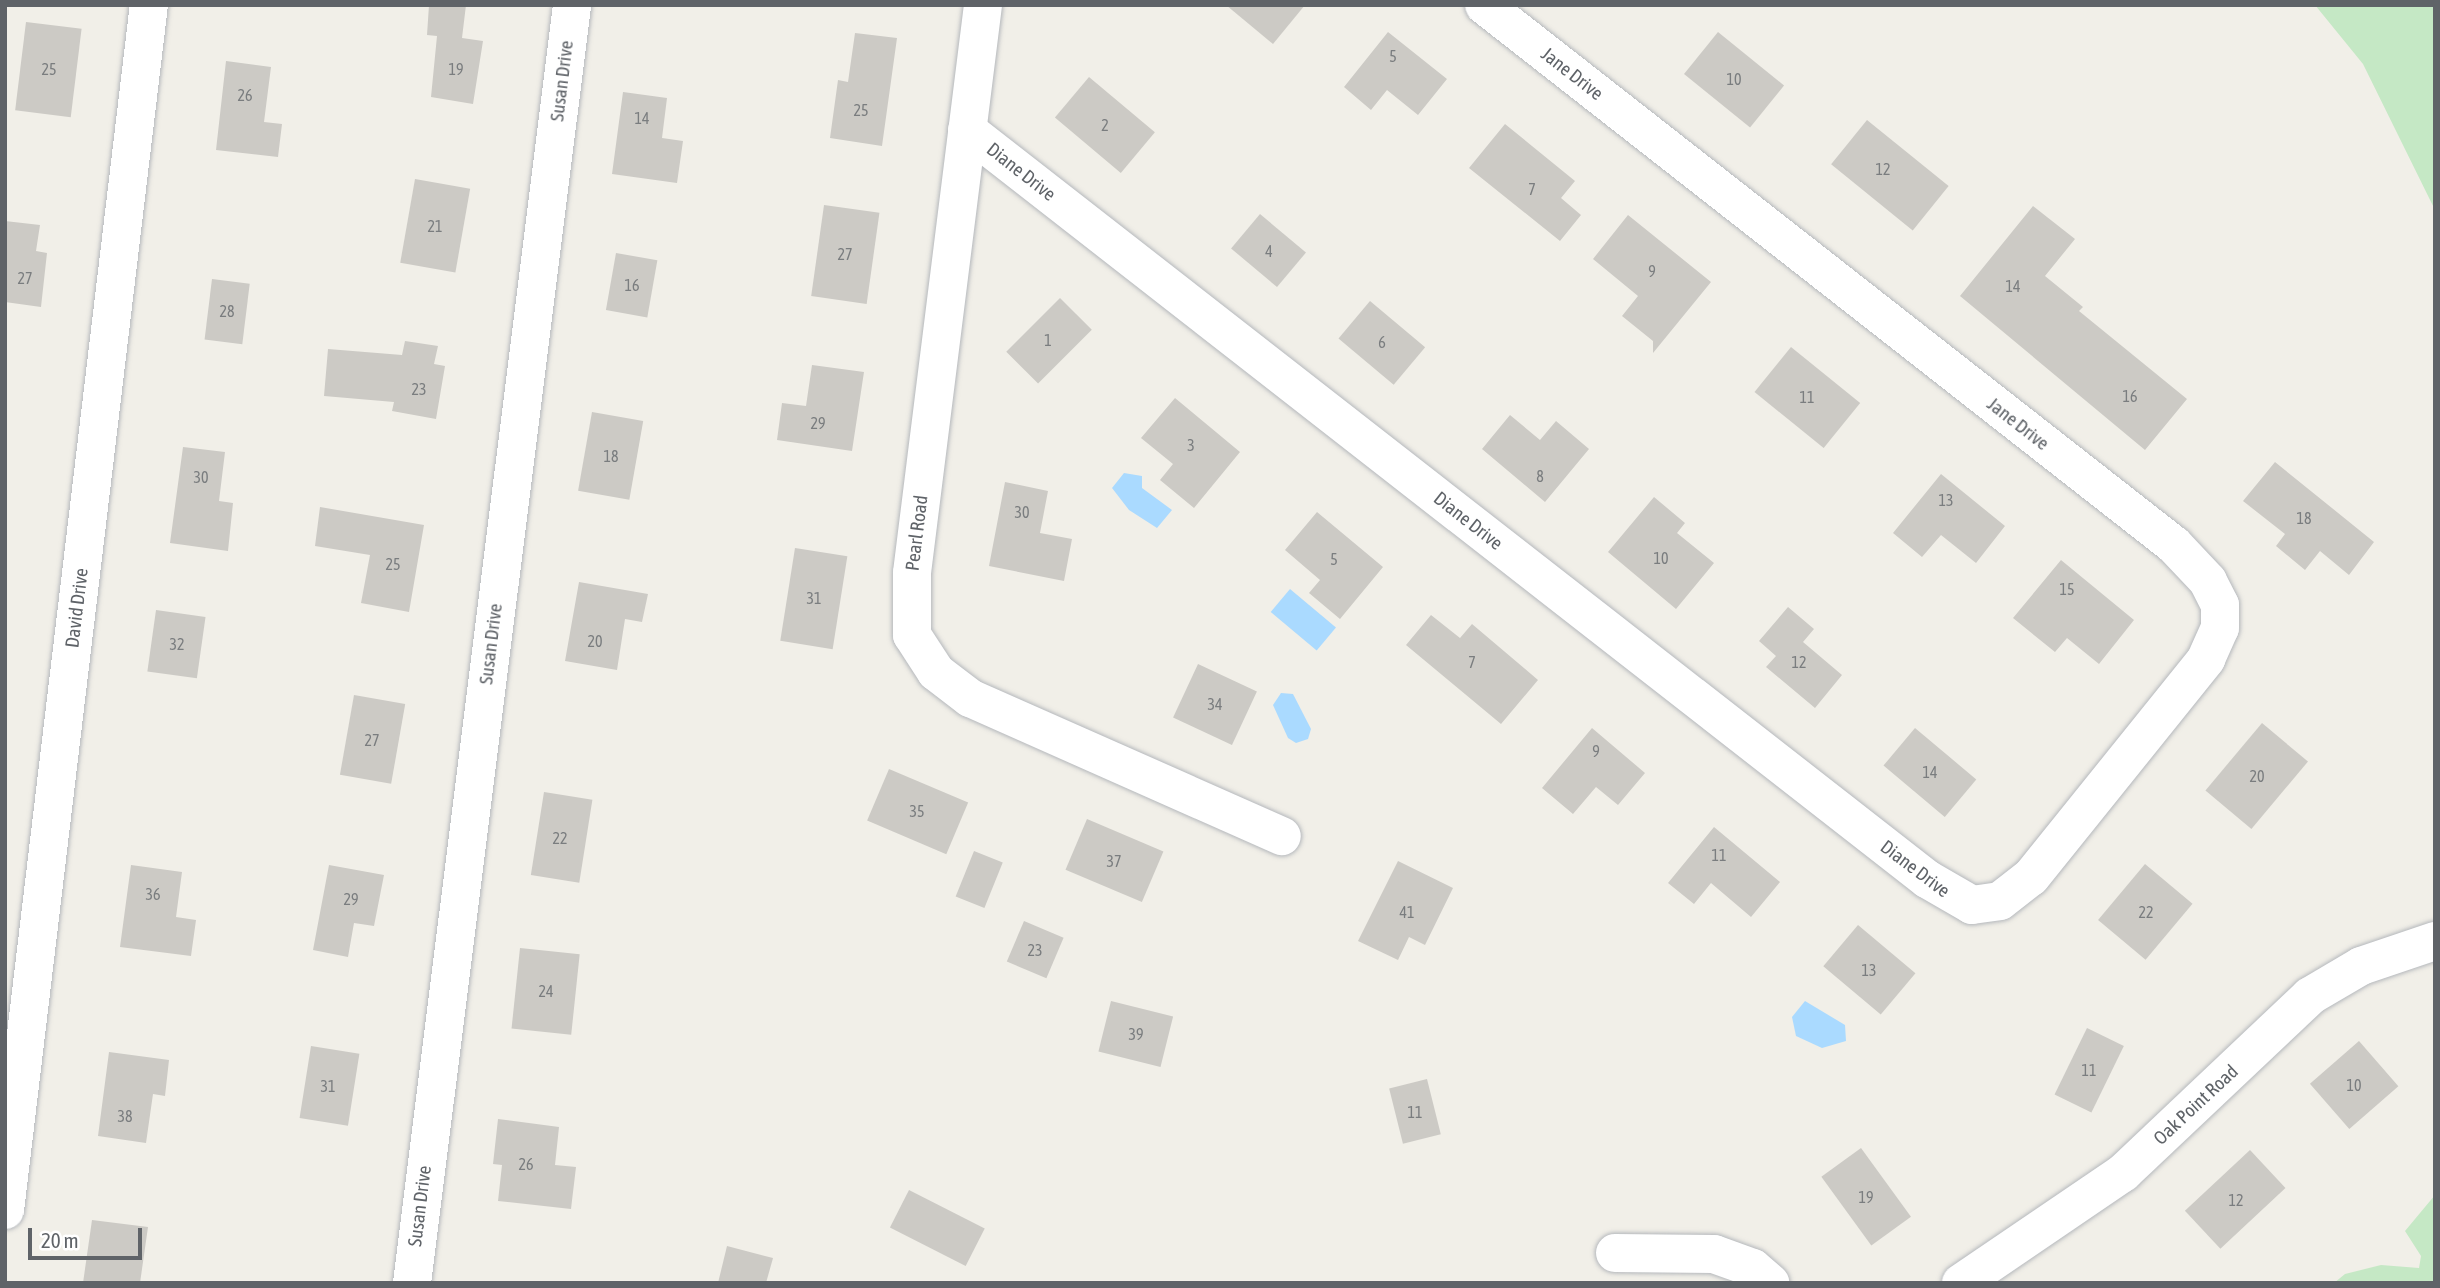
<!DOCTYPE html>
<html>
<head>
<meta charset="utf-8">
<style>
  body { margin:0 }
  #map { position:relative; width:2440px; height:1288px; overflow:hidden; background:#f1efe8; font-family:"Asap Condensed",sans-serif }
  div>[style] { position:absolute }
  .green>* { inset:0; background:#c5e8c5 }
  .water>* { inset:0; background:#aadaff; transform-origin:0 0 }
  .building>* { inset:0; background:#cccac5; transform-origin:0 0 }
  .roads { filter:drop-shadow(0 0 2px #b5b8bc) drop-shadow(0 0 2px #b5b8bc) }
  .street>* { height:38px; margin:-19px; padding:0 19px; transform-origin:19px; border-radius:19px; background:#fff }
  span { translate:-50% -50%; white-space:nowrap; text-align:center; line-height:1.15; -webkit-text-stroke:5px #fff; paint-order:stroke }
  .number-label { font-size:16px; color:#7a7d7f }
  .number-label span { -webkit-text-stroke-width:0 }
  .street-label { font-size:19px; color:#5f6368 }
  .frame { position:absolute; inset:0; border:7px solid #5f6368; pointer-events:none }
  .scale { position:absolute; left:28px; top:1228px; width:114px; height:32px; box-sizing:border-box; border:4px solid #5f6368; border-top:0; padding-left:9px; font-size:21px; line-height:24px; white-space:nowrap; color:#5f6368; -webkit-text-stroke:5px #fff; paint-order:stroke }
</style>
</head>
<body>
<div id="map">
  <div class="green">
    <i style="clip-path:polygon(2315px 5px,2435px 5px,2435px 210px,2363px 64px)"></i>
    <i style="clip-path:polygon(2435px 1195px,2435px 1283px,2334px 1283px,2345px 1274px,2381px 1265px,2419px 1268px,2421px 1256px,2405px 1231px)"></i>
  </div>
  <div class="water">
    <i style="clip-path:polygon(1124px 473px,1142px 476px,1142px 488px,1172px 510px,1157px 528px,1129px 510px,1112px 488px)"></i>
    <i style="left:1290px;top:589px;width:60px;height:30px;rotate:40deg"></i>
    <i style="clip-path:polygon(1281px 693px,1293px 694px,1311px 729px,1308px 739px,1296px 743px,1288px 738px,1273px 705px)"></i>
    <i style="clip-path:polygon(1805px 1001px,1845px 1025px,1846px 1041px,1822px 1048px,1796px 1036px,1792px 1017px)"></i>
  </div>
  <div class="building">
    <i style="clip-path:polygon(429px 5px,466px 5px,462px 38px,483px 41px,473px 104px,431px 97px,437px 36px,427px 35px)"></i>
    <i style="clip-path:polygon(1226px 5px,1305px 5px,1273px 44px)"></i>
    <i style="left:26px;top:22px;width:56px;height:89px;rotate:7deg"></i>
    <i style="clip-path:polygon(1388px 32px,1447px 79px,1418px 115px,1387px 90px,1371px 110px,1344px 87px)"></i>
    <i style="left:1718px;top:32px;width:85px;height:54px;rotate:39deg"></i>
    <i style="clip-path:polygon(855px 33px,897px 38px,882px 146px,830px 138px,838px 80px,848px 82px)"></i>
    <i style="clip-path:polygon(226px 61px,271px 67px,264px 122px,282px 124px,278px 157px,216px 150px)"></i>
    <i style="left:1089px;top:77px;width:86px;height:53px;rotate:40deg"></i>
    <i style="clip-path:polygon(623px 92px,667px 98px,662px 138px,683px 141px,677px 183px,612px 174px)"></i>
    <i style="left:1867px;top:120px;width:105px;height:57px;rotate:39deg"></i>
    <i style="clip-path:polygon(1505px 124px,1575px 181px,1561px 198px,1581px 215px,1560px 241px,1469px 168px)"></i>
    <i style="left:415px;top:179px;width:56px;height:85px;rotate:10deg"></i>
    <i style="left:824px;top:205px;width:56px;height:92px;rotate:8deg"></i>
    <i style="clip-path:polygon(2033px 206px,2075px 239px,2045px 276px,2083px 307px,2079px 311px,2187px 399px,2145px 450px,1960px 296px)"></i>
    <i style="left:1260px;top:214px;width:60px;height:45px;rotate:40deg"></i>
    <i style="clip-path:polygon(1628px 215px,1711px 282px,1653px 353px,1653px 341px,1622px 316px,1638px 296px,1593px 259px)"></i>
    <i style="clip-path:polygon(5px 221px,40px 225px,36px 251px,47px 253px,41px 307px,5px 302px)"></i>
    <i style="left:616px;top:253px;width:42px;height:58px;rotate:10deg"></i>
    <i style="left:212px;top:279px;width:38px;height:61px;rotate:7deg"></i>
    <i style="left:1060px;top:298px;width:45px;height:76px;rotate:45deg"></i>
    <i style="left:1370px;top:301px;width:72px;height:49px;rotate:40deg"></i>
    <i style="clip-path:polygon(405px 341px,438px 346px,434px 364px,445px 366px,436px 419px,392px 411px,394px 402px,324px 396px,328px 349px,402px 355px)"></i>
    <i style="left:1791px;top:347px;width:89px;height:58px;rotate:39deg"></i>
    <i style="clip-path:polygon(812px 365px,864px 372px,852px 451px,777px 440px,782px 403px,806px 406px)"></i>
    <i style="clip-path:polygon(1175px 398px,1240px 452px,1194px 508px,1160px 480px,1173px 464px,1141px 438px)"></i>
    <i style="left:592px;top:412px;width:52px;height:80px;rotate:10deg"></i>
    <i style="clip-path:polygon(1510px 415px,1540px 440px,1556px 421px,1589px 449px,1545px 502px,1482px 449px)"></i>
    <i style="clip-path:polygon(183px 447px,225px 452px,219px 501px,233px 503px,228px 551px,170px 543px)"></i>
    <i style="clip-path:polygon(2275px 462px,2374px 542px,2349px 575px,2320px 551px,2305px 570px,2276px 546px,2285px 534px,2243px 501px)"></i>
    <i style="clip-path:polygon(1941px 474px,2005px 526px,1976px 563px,1941px 535px,1922px 557px,1893px 533px)"></i>
    <i style="clip-path:polygon(1005px 482px,1048px 491px,1040px 533px,1072px 539px,1064px 581px,989px 566px)"></i>
    <i style="clip-path:polygon(1654px 497px,1685px 523px,1677px 533px,1714px 563px,1676px 609px,1608px 552px)"></i>
    <i style="clip-path:polygon(320px 507px,424px 525px,409px 612px,361px 603px,370px 555px,315px 546px)"></i>
    <i style="clip-path:polygon(1317px 512px,1383px 567px,1340px 619px,1309px 593px,1320px 580px,1285px 550px)"></i>
    <i style="left:795px;top:548px;width:53px;height:94px;rotate:9deg"></i>
    <i style="clip-path:polygon(2061px 560px,2134px 620px,2099px 664px,2067px 638px,2055px 652px,2013px 618px)"></i>
    <i style="clip-path:polygon(579px 582px,648px 594px,642px 622px,625px 619px,617px 670px,565px 661px)"></i>
    <i style="clip-path:polygon(1788px 607px,1814px 629px,1803px 642px,1842px 675px,1815px 708px,1766px 667px,1776px 656px,1759px 641px)"></i>
    <i style="left:156px;top:610px;width:50px;height:62px;rotate:8deg"></i>
    <i style="clip-path:polygon(1431px 615px,1460px 638px,1472px 624px,1538px 680px,1501px 724px,1406px 645px)"></i>
    <i style="left:1198px;top:664px;width:65px;height:59px;rotate:25deg"></i>
    <i style="left:354px;top:695px;width:52px;height:81px;rotate:10deg"></i>
    <i style="left:2262px;top:723px;width:60px;height:88px;rotate:40deg"></i>
    <i style="clip-path:polygon(1592px 728px,1645px 773px,1618px 805px,1596px 787px,1573px 814px,1542px 788px)"></i>
    <i style="left:1915px;top:728px;width:80px;height:49px;rotate:40deg"></i>
    <i style="left:889px;top:769px;width:86px;height:56px;rotate:23deg"></i>
    <i style="left:544px;top:792px;width:49px;height:84px;rotate:9deg"></i>
    <i style="left:1087px;top:819px;width:83px;height:55px;rotate:23deg"></i>
    <i style="clip-path:polygon(1714px 827px,1780px 882px,1751px 917px,1711px 883px,1694px 904px,1668px 883px)"></i>
    <i style="left:974px;top:851px;width:31px;height:49px;rotate:22deg"></i>
    <i style="clip-path:polygon(1398px 861px,1453px 888px,1425px 945px,1409px 937px,1398px 960px,1358px 941px)"></i>
    <i style="left:2145px;top:864px;width:62px;height:73px;rotate:40deg"></i>
    <i style="clip-path:polygon(131px 865px,182px 872px,176px 917px,196px 920px,191px 956px,120px 947px)"></i>
    <i style="clip-path:polygon(329px 865px,384px 875px,374px 926px,354px 923px,348px 957px,313px 950px)"></i>
    <i style="left:1024px;top:921px;width:43px;height:44px;rotate:23deg"></i>
    <i style="left:1858px;top:925px;width:75px;height:54px;rotate:40deg"></i>
    <i style="left:520px;top:948px;width:60px;height:81px;rotate:6deg"></i>
    <i style="left:1111px;top:1001px;width:64px;height:52px;rotate:14deg"></i>
    <i style="left:2087px;top:1028px;width:41px;height:74px;rotate:26deg"></i>
    <i style="left:2359px;top:1041px;width:60px;height:65px;rotate:49deg"></i>
    <i style="left:311px;top:1046px;width:49px;height:73px;rotate:9deg"></i>
    <i style="clip-path:polygon(109px 1052px,169px 1060px,165px 1096px,153px 1094px,146px 1143px,98px 1136px)"></i>
    <i style="left:1427px;top:1079px;width:57px;height:39px;rotate:76deg"></i>
    <i style="clip-path:polygon(498px 1119px,559px 1127px,555px 1165px,576px 1167px,571px 1209px,498px 1201px,502px 1165px,493px 1164px)"></i>
    <i style="left:1861px;top:1148px;width:85px;height:49px;rotate:54deg"></i>
    <i style="left:2250px;top:1150px;width:52px;height:89px;rotate:47deg"></i>
    <i style="left:909px;top:1190px;width:85px;height:42px;rotate:27deg"></i>
    <i style="clip-path:polygon(92px 1220px,148px 1227px,140px 1283px,83px 1283px)"></i>
    <i style="clip-path:polygon(727px 1246px,773px 1258px,766px 1283px,718px 1283px)"></i>
  </div>
  <div class="roads">
    <div class="street">
      <i style="left:983px;top:5px;width:572px;rotate:97.13deg"></i>
      <i style="left:912px;top:573px;width:62px;rotate:90deg"></i>
      <i style="left:912px;top:635px;width:44px;rotate:57deg"></i>
      <i style="left:936px;top:672px;width:43px;rotate:37.4deg"></i>
      <i style="left:970px;top:698px;width:341px;rotate:23.9deg"></i>
      <i style="left:967px;top:130px;width:1218px;rotate:37.96deg"></i>
      <i style="left:1927px;top:879px;width:52px;rotate:30deg"></i>
      <i style="left:1972px;top:905px;width:28px;rotate:-8deg"></i>
      <i style="left:2000px;top:901px;width:39px;rotate:-38deg"></i>
      <i style="left:2031px;top:877px;width:280px;rotate:-51.2deg"></i>
      <i style="left:2206px;top:659px;width:34px;rotate:-66deg"></i>
      <i style="left:2220px;top:628px;width:23px;rotate:-90deg"></i>
      <i style="left:2220px;top:605px;width:27px;rotate:-117deg"></i>
      <i style="left:2208px;top:581px;width:50px;rotate:-133.4deg"></i>
      <i style="left:2174px;top:545px;width:876px;rotate:-141.95deg"></i>
      <i style="left:5px;top:1210px;width:1214px;rotate:-83.19deg"></i>
      <i style="left:1615px;top:1253px;width:99px;rotate:0.6deg"></i>
      <i style="left:1714px;top:1254px;width:41px;rotate:19.7deg"></i>
      <i style="left:1753px;top:1268px;width:23px;rotate:41deg"></i>
      <i style="left:412px;top:1283px;width:1288px;rotate:-82.86deg"></i>
      <i style="left:1961px;top:1283px;width:196px;rotate:-34.2deg"></i>
      <i style="left:2123px;top:1173px;width:257px;rotate:-43.4deg"></i>
      <i style="left:2310px;top:996px;width:59px;rotate:-30.5deg"></i>
      <i style="left:2361px;top:966px;width:78px;rotate:-18.7deg"></i>
    </div>
  </div>
  <div class="number-label">
    <span style="left:1393px;top:56px">5</span>
    <span style="left:49px;top:69px">25</span>
    <span style="left:456px;top:69px">19</span>
    <span style="left:1734px;top:79px">10</span>
    <span style="left:245px;top:95px">26</span>
    <span style="left:861px;top:110px">25</span>
    <span style="left:642px;top:118px">14</span>
    <span style="left:1105px;top:125px">2</span>
    <span style="left:1883px;top:169px">12</span>
    <span style="left:1532px;top:189px">7</span>
    <span style="left:435px;top:226px">21</span>
    <span style="left:1269px;top:251px">4</span>
    <span style="left:845px;top:254px">27</span>
    <span style="left:1652px;top:271px">9</span>
    <span style="left:25px;top:278px">27</span>
    <span style="left:632px;top:285px">16</span>
    <span style="left:2013px;top:286px">14</span>
    <span style="left:227px;top:311px">28</span>
    <span style="left:1048px;top:340px">1</span>
    <span style="left:1382px;top:342px">6</span>
    <span style="left:419px;top:389px">23</span>
    <span style="left:2130px;top:396px">16</span>
    <span style="left:1807px;top:397px">11</span>
    <span style="left:818px;top:423px">29</span>
    <span style="left:1191px;top:445px">3</span>
    <span style="left:611px;top:456px">18</span>
    <span style="left:1540px;top:476px">8</span>
    <span style="left:201px;top:477px">30</span>
    <span style="left:1946px;top:500px">13</span>
    <span style="left:1022px;top:512px">30</span>
    <span style="left:2304px;top:518px">18</span>
    <span style="left:1661px;top:558px">10</span>
    <span style="left:1334px;top:559px">5</span>
    <span style="left:393px;top:564px">25</span>
    <span style="left:2067px;top:589px">15</span>
    <span style="left:814px;top:598px">31</span>
    <span style="left:595px;top:641px">20</span>
    <span style="left:177px;top:644px">32</span>
    <span style="left:1472px;top:662px">7</span>
    <span style="left:1799px;top:662px">12</span>
    <span style="left:1215px;top:704px">34</span>
    <span style="left:372px;top:740px">27</span>
    <span style="left:1596px;top:751px">9</span>
    <span style="left:1930px;top:772px">14</span>
    <span style="left:2257px;top:776px">20</span>
    <span style="left:917px;top:811px">35</span>
    <span style="left:560px;top:838px">22</span>
    <span style="left:1719px;top:855px">11</span>
    <span style="left:1114px;top:861px">37</span>
    <span style="left:153px;top:894px">36</span>
    <span style="left:351px;top:899px">29</span>
    <span style="left:1407px;top:912px">41</span>
    <span style="left:2146px;top:912px">22</span>
    <span style="left:1035px;top:950px">23</span>
    <span style="left:1869px;top:970px">13</span>
    <span style="left:546px;top:991px">24</span>
    <span style="left:1136px;top:1034px">39</span>
    <span style="left:2089px;top:1070px">11</span>
    <span style="left:2354px;top:1085px">10</span>
    <span style="left:328px;top:1086px">31</span>
    <span style="left:1415px;top:1112px">11</span>
    <span style="left:125px;top:1116px">38</span>
    <span style="left:526px;top:1164px">26</span>
    <span style="left:1866px;top:1197px">19</span>
    <span style="left:2236px;top:1200px">12</span>
  </div>
  <div class="street-label">
    <span style="left:1572px;top:74px;rotate:38deg">Jane Drive</span>
    <span style="left:562px;top:81px;rotate:-83deg">Susan Drive</span>
    <span style="left:1021px;top:172px;rotate:38deg">Diane Drive</span>
    <span style="left:2018px;top:424px;rotate:38deg">Jane Drive</span>
    <span style="left:1468px;top:521px;rotate:38deg">Diane Drive</span>
    <span style="left:917px;top:533px;rotate:-83deg">Pearl Road</span>
    <span style="left:77px;top:608px;rotate:-83deg">David Drive</span>
    <span style="left:491px;top:644px;rotate:-83deg">Susan Drive</span>
    <span style="left:1915px;top:869px;rotate:37deg">Diane Drive</span>
    <span style="left:2196px;top:1105px;rotate:-43deg">Oak Point Road</span>
    <span style="left:420px;top:1206px;rotate:-83deg">Susan Drive</span>
  </div>
  <div class="frame"></div>
  <div class="scale">20 m</div>
</div>
</body>
</html>
